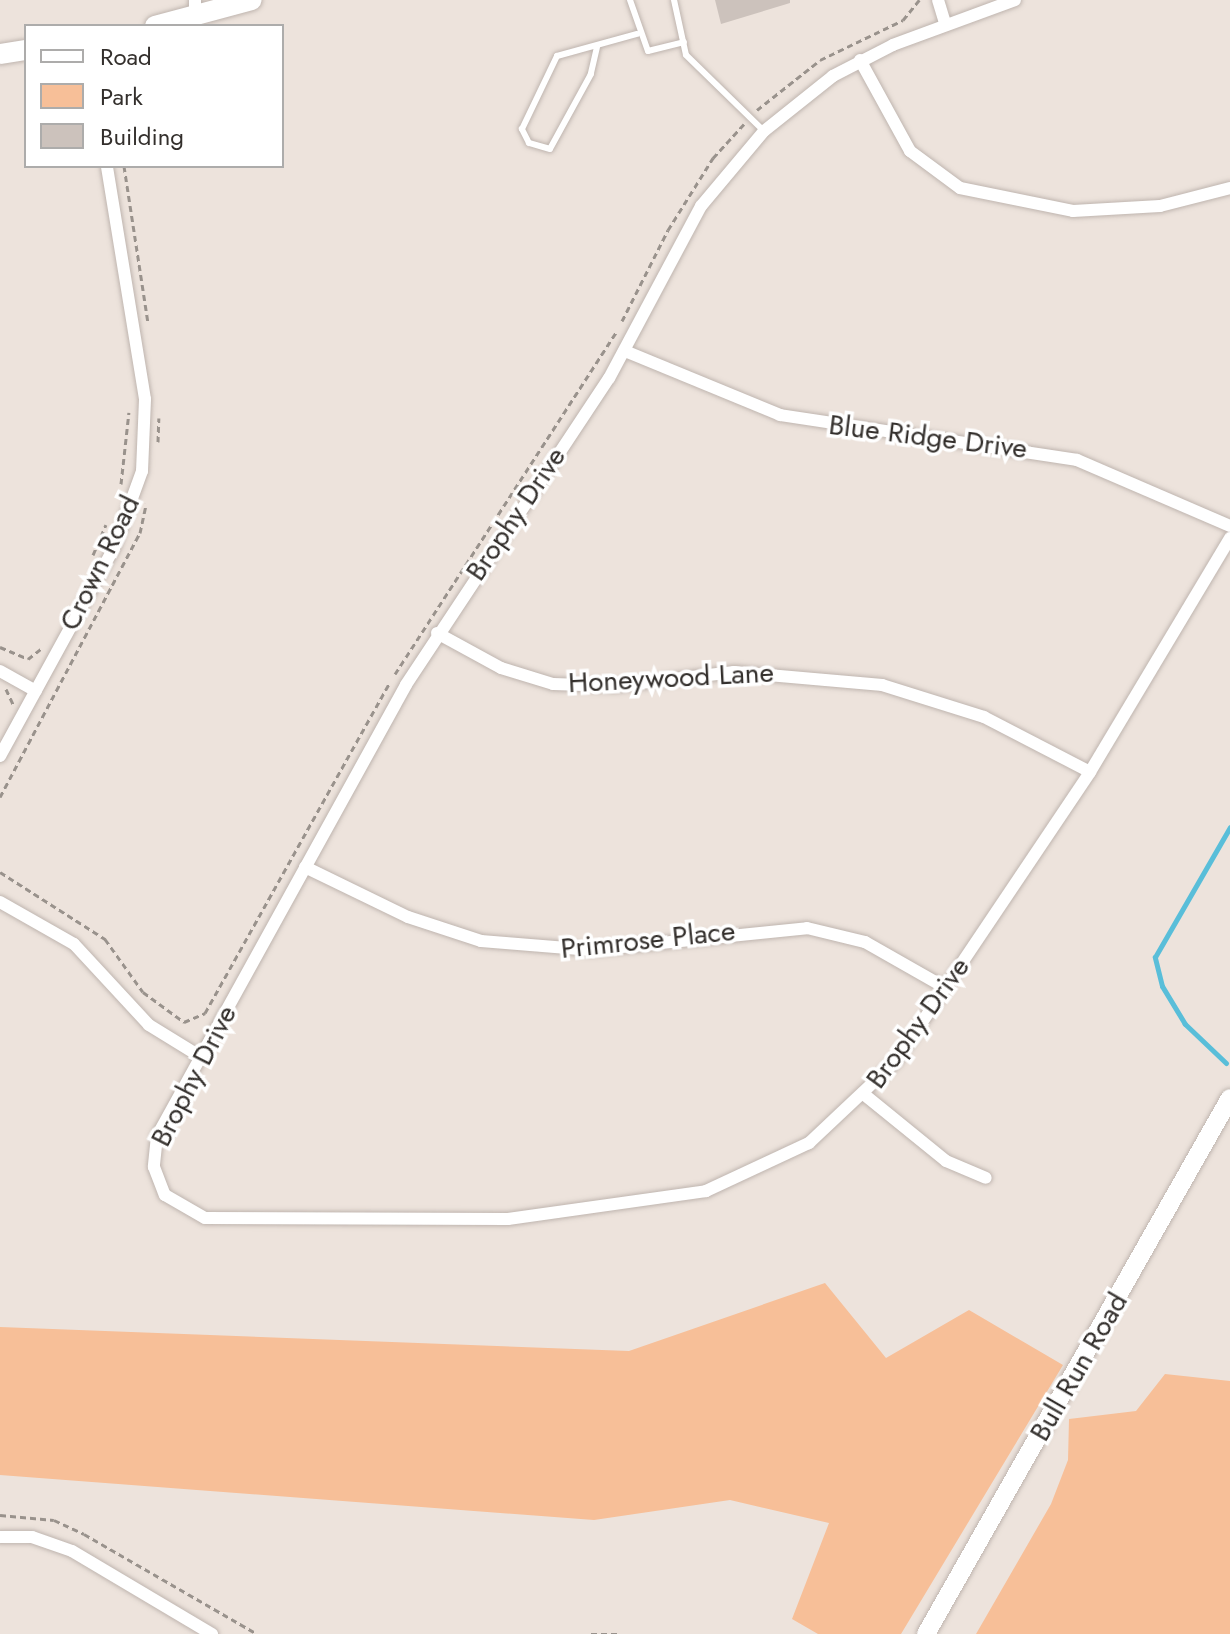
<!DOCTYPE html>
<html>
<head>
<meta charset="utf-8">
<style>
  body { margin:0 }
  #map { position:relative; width:1230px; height:1634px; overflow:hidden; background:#ede3dc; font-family:Jost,sans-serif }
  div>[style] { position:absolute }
  .green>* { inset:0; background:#f7bf98 }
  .stream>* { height:5px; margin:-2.5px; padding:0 2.5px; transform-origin:2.5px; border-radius:2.5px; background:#59bed9 }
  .building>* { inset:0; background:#ccc2bc }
  .path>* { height:3px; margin-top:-1.5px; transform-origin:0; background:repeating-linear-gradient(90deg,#99928c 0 6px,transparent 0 10px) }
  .roads { filter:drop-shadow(0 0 2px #bfb5af) drop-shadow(0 0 2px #bfb5af) }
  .lane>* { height:6px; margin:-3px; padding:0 3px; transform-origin:3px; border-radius:3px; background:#fff }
  .street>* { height:12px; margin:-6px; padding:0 6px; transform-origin:6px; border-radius:6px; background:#fff }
  .secondary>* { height:18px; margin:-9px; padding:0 9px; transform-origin:9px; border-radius:9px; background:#fff }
  .primary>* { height:20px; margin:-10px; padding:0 10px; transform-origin:10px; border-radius:10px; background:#fff }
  span { translate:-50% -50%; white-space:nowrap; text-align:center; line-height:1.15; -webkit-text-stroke:7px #fff; paint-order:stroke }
  .street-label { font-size:28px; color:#332f2c }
  .legend { position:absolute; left:24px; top:24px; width:260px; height:144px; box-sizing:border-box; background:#fff; border:2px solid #adacab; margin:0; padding:10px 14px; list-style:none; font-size:24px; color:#332f2c }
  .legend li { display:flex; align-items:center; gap:16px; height:40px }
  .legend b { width:40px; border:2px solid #adacab }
</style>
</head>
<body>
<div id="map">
  <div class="green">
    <i style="clip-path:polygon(825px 1283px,886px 1358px,969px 1310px,1063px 1365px,901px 1634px,818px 1634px,792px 1619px,829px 1523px,730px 1500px,594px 1520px,0 1475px,0 1327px,629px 1351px)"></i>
    <i style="clip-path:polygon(1165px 1374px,1230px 1381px,1230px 1634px,976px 1634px,1051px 1504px,1068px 1460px,1069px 1419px,1136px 1411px)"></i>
  </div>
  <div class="stream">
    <i style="left:1226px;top:1063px;width:57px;rotate:-136.4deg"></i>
    <i style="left:1185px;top:1024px;width:44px;rotate:-121.2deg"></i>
    <i style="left:1162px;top:986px;width:30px;rotate:-104deg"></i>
    <i style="left:1155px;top:957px;width:150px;rotate:-60deg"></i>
  </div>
  <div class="building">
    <i style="clip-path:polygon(715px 0,790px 0,790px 3px,721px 24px)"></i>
  </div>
  <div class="path">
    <i style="left:757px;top:110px;width:80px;rotate:-38.4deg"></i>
    <i style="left:820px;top:60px;width:92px;rotate:-25.7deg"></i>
    <i style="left:903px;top:20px;width:26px;rotate:-51deg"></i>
    <i style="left:124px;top:166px;width:159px;rotate:81.3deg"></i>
    <i style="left:622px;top:321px;width:102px;rotate:-63.2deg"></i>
    <i style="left:668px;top:230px;width:85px;rotate:-58deg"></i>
    <i style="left:713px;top:158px;width:46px;rotate:-47.6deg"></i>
    <i style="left:158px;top:442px;width:24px;rotate:-88deg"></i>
    <i style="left:121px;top:484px;width:72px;rotate:-83.7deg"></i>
    <i style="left:93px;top:555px;width:33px;rotate:-67deg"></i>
    <i style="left:0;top:647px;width:30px;rotate:23deg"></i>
    <i style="left:28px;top:659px;width:18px;rotate:-38deg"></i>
    <i style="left:395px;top:674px;width:409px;rotate:-57.1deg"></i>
    <i style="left:6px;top:689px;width:17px;rotate:65deg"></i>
    <i style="left:0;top:797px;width:299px;rotate:-62.1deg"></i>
    <i style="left:140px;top:533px;width:30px;rotate:-78deg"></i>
    <i style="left:0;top:872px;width:125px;rotate:32.5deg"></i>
    <i style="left:105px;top:939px;width:65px;rotate:54.4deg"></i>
    <i style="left:143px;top:992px;width:51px;rotate:36.2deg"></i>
    <i style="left:184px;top:1022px;width:23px;rotate:-23deg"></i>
    <i style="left:205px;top:1013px;width:377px;rotate:-60.8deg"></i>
    <i style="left:0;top:1515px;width:54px;rotate:5.3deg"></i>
    <i style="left:54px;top:1520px;width:33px;rotate:25deg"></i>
    <i style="left:84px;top:1534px;width:200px;rotate:30deg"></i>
    <i style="left:591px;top:1634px;width:27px"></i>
  </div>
  <div class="roads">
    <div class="lane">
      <i style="left:630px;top:0;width:54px;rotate:70.6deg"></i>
      <i style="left:648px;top:51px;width:37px;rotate:-14deg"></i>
      <i style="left:674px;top:0;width:56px;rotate:77.7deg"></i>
      <i style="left:686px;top:55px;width:109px;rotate:44.3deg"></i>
      <i style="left:597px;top:47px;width:28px;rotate:103deg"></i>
      <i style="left:591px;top:74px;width:85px;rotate:118.7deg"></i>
      <i style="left:550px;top:149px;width:22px;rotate:-164deg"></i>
      <i style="left:529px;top:143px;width:16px;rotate:-117deg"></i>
      <i style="left:522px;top:129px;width:81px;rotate:-64.4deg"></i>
      <i style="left:557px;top:56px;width:83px;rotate:-15.4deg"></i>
    </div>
    <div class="street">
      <i style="left:938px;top:0;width:24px;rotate:73deg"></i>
      <i style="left:1015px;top:0;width:130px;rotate:159.8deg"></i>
      <i style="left:893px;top:45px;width:68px;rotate:152.7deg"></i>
      <i style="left:833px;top:76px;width:88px;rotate:141.4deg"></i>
      <i style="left:764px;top:131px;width:98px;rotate:130deg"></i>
      <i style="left:701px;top:206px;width:195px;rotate:118.1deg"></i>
      <i style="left:609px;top:378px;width:368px;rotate:123.5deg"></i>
      <i style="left:406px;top:685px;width:515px;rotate:118.9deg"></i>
      <i style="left:157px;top:1136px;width:31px;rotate:96deg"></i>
      <i style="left:154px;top:1167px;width:30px;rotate:69deg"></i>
      <i style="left:165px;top:1195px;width:46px;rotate:29.9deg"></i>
      <i style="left:205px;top:1218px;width:303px;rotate:0.2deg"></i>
      <i style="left:508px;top:1219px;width:200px;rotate:-8deg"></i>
      <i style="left:706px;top:1191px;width:114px;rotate:-25deg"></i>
      <i style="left:809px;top:1143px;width:120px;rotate:-43.3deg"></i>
      <i style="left:896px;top:1061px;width:348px;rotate:-56.1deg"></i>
      <i style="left:1090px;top:772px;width:273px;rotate:-59.1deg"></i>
      <i style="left:195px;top:17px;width:17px;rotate:-90deg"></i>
      <i style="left:860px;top:60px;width:104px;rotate:61.2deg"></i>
      <i style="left:910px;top:151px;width:62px;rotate:36.5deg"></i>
      <i style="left:960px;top:188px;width:115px;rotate:11.5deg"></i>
      <i style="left:1073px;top:211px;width:87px;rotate:-3.3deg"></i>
      <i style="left:1160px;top:206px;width:72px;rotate:-14.4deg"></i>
      <i style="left:625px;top:351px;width:168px;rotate:22.4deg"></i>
      <i style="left:780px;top:415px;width:300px;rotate:8.6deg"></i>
      <i style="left:1077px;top:460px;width:167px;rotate:23.3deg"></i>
      <i style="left:437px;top:633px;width:73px;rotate:28.7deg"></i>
      <i style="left:501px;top:668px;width:54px;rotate:17.1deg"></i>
      <i style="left:553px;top:684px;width:62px;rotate:1.8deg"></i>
      <i style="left:615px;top:686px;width:120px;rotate:-6.7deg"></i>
      <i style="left:734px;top:672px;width:149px;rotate:5deg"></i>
      <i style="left:882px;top:685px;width:107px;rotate:17.4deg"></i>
      <i style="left:984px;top:717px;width:119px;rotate:27.4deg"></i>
      <i style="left:0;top:671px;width:41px;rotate:29.1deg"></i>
      <i style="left:0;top:756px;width:237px;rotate:-61.3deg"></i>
      <i style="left:114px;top:548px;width:82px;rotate:-70deg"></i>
      <i style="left:142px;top:471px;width:72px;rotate:-87.6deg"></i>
      <i style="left:145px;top:399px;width:236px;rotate:-99.3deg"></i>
      <i style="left:305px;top:867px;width:114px;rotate:25.9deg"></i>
      <i style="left:408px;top:917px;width:77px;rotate:18.2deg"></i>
      <i style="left:481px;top:941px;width:111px;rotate:4.6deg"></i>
      <i style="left:592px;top:950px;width:216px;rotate:-5.8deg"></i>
      <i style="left:807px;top:928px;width:60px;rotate:13.6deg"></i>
      <i style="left:865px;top:942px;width:93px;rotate:29.6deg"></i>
      <i style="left:0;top:902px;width:85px;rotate:29.6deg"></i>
      <i style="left:74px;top:944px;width:110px;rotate:47.2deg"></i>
      <i style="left:149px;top:1025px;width:61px;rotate:31.6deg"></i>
      <i style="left:866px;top:1096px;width:103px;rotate:39.1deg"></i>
      <i style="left:946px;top:1161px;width:43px;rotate:23deg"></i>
      <i style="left:0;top:1537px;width:32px"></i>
      <i style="left:32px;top:1537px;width:42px;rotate:19.3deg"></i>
      <i style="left:72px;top:1551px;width:163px;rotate:30.7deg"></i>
    </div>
    <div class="secondary">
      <i style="left:926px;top:1634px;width:616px;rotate:-60.44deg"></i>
    </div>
    <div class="primary">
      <i style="left:155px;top:26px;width:100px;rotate:-15deg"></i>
      <i style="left:0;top:54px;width:26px;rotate:-9deg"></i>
    </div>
  </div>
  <div class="street-label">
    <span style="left:928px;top:437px;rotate:7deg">Blue Ridge Drive</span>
    <span style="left:516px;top:514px;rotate:-56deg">Brophy Drive</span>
    <span style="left:100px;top:563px;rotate:-64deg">Crown Road</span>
    <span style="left:671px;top:678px;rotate:-3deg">Honeywood Lane</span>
    <span style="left:648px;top:940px;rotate:-6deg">Primrose Place</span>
    <span style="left:918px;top:1023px;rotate:-54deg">Brophy Drive</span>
    <span style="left:194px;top:1076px;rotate:-63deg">Brophy Drive</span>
    <span style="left:1079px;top:1367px;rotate:-60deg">Bull Run Road</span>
  </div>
  <ul class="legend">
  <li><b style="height:10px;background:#fff"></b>Road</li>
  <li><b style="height:22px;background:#f7bf98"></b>Park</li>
  <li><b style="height:22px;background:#ccc2bc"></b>Building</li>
  </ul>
</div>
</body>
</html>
